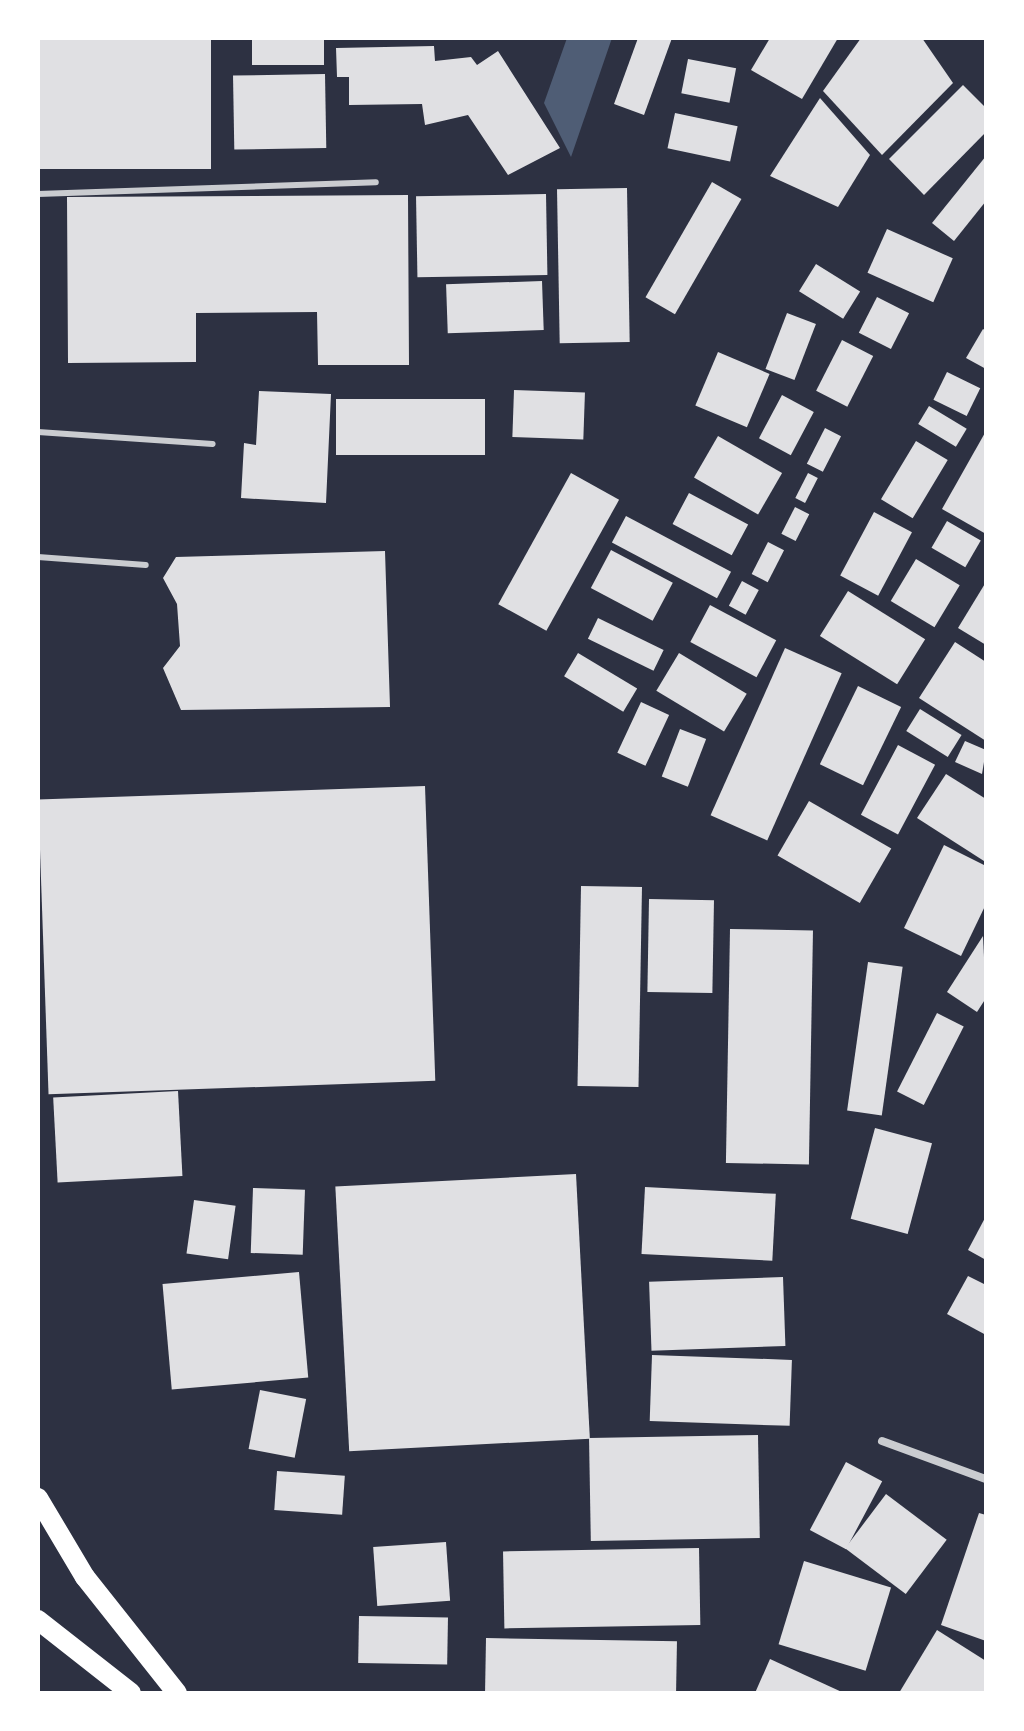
<!DOCTYPE html>
<html>
<head>
<meta charset="utf-8">
<style>
  body { margin:0 }
  #map { position:relative; width:1024px; height:1731px; overflow:hidden; background:#2d3142; font-family:"IBM Plex Sans",sans-serif }
  div>[style] { position:absolute }
  .water>* { inset:0; background:#4f5d75 }
  .building>* { inset:0; background:#e0e0e3; transform-origin:0 0 }
  .service>* { height:6px; margin:-3px; padding:0 3px; transform-origin:3px; border-radius:3px; background:#caccd0 }
  .minor>* { height:8px; margin:-4px; padding:0 4px; transform-origin:4px; border-radius:4px; background:#caccd0 }
  .primary>* { height:20px; margin:-10px; padding:0 10px; transform-origin:10px; border-radius:10px; background:#fff }
  span { translate:-50% -50%; white-space:nowrap; text-align:center; line-height:1.15; -webkit-text-stroke:8px #fff; paint-order:stroke }
  .frame { position:absolute; inset:0; border:40px solid #fff; pointer-events:none }
</style>
</head>
<body>
<div id="map">
  <div class="water">
    <i style="clip-path:polygon(567px 38px,612px 38px,571px 157px,544px 103px)"></i>
  </div>
  <div class="building">
    <i style="left:38px;top:38px;width:173px;height:131px"></i>
    <i style="left:252px;top:38px;width:72px;height:27px"></i>
    <i style="clip-path:polygon(638px 38px,672px 38px,644px 115px,614px 104px)"></i>
    <i style="clip-path:polygon(770px 38px,838px 38px,802px 99px,751px 70px)"></i>
    <i style="clip-path:polygon(861px 38px,922px 38px,953px 83px,882px 155px,823px 91px)"></i>
    <i style="clip-path:polygon(434px 46px,435px 61px,471px 57px,477px 65px,498px 51px,560px 148px,508px 175px,468px 115px,425px 125px,422px 104px,349px 105px,349px 77px,337px 77px,336px 48px)"></i>
    <i style="left:688px;top:59px;width:49px;height:35px;rotate:11deg"></i>
    <i style="left:325px;top:74px;width:74px;height:92px;rotate:89deg"></i>
    <i style="clip-path:polygon(963px 85px,986px 108px,986px 132px,924px 195px,889px 159px)"></i>
    <i style="clip-path:polygon(820px 98px,870px 155px,838px 207px,770px 176px)"></i>
    <i style="left:675px;top:113px;width:64px;height:36px;rotate:12deg"></i>
    <i style="clip-path:polygon(986px 156px,986px 201px,954px 241px,932px 223px)"></i>
    <i style="left:712px;top:182px;width:34px;height:133px;rotate:30deg"></i>
    <i style="left:627px;top:188px;width:154px;height:70px;rotate:89deg"></i>
    <i style="left:546px;top:194px;width:81px;height:130px;rotate:89deg"></i>
    <i style="clip-path:polygon(408px 195px,409px 365px,318px 365px,317px 312px,196px 313px,196px 362px,68px 363px,67px 197px)"></i>
    <i style="left:887px;top:229px;width:72px;height:48px;rotate:24deg"></i>
    <i style="left:816px;top:264px;width:52px;height:32px;rotate:32deg"></i>
    <i style="left:542px;top:281px;width:49px;height:96px;rotate:88deg"></i>
    <i style="left:877px;top:297px;width:36px;height:40px;rotate:27deg"></i>
    <i style="left:787px;top:313px;width:31px;height:60px;rotate:21deg"></i>
    <i style="clip-path:polygon(983px 329px,986px 331px,986px 369px,966px 358px)"></i>
    <i style="left:842px;top:340px;width:35px;height:57px;rotate:27deg"></i>
    <i style="left:718px;top:352px;width:56px;height:58px;rotate:23deg"></i>
    <i style="left:947px;top:372px;width:37px;height:31px;rotate:26deg"></i>
    <i style="left:514px;top:390px;width:71px;height:47px;rotate:2deg"></i>
    <i style="clip-path:polygon(259px 391px,331px 394px,326px 503px,241px 498px,244px 443px,256px 445px)"></i>
    <i style="left:782px;top:395px;width:36px;height:49px;rotate:28deg"></i>
    <i style="left:336px;top:399px;width:149px;height:56px"></i>
    <i style="left:929px;top:406px;width:44px;height:21px;rotate:31deg"></i>
    <i style="left:825px;top:428px;width:18px;height:40px;rotate:27deg"></i>
    <i style="clip-path:polygon(986px 431px,986px 534px,942px 509px)"></i>
    <i style="left:718px;top:436px;width:74px;height:48px;rotate:30deg"></i>
    <i style="left:916px;top:441px;width:37px;height:68px;rotate:31deg"></i>
    <i style="left:571px;top:473px;width:55px;height:150px;rotate:29deg"></i>
    <i style="left:808px;top:473px;width:11px;height:28px;rotate:27deg"></i>
    <i style="left:689px;top:493px;width:67px;height:35px;rotate:28deg"></i>
    <i style="left:795px;top:507px;width:16px;height:30px;rotate:27deg"></i>
    <i style="left:874px;top:512px;width:43px;height:72px;rotate:28deg"></i>
    <i style="left:626px;top:516px;width:119px;height:30px;rotate:28deg"></i>
    <i style="left:947px;top:521px;width:39px;height:31px;rotate:30deg"></i>
    <i style="left:768px;top:542px;width:18px;height:36px;rotate:27deg"></i>
    <i style="left:611px;top:550px;width:70px;height:43px;rotate:28deg"></i>
    <i style="clip-path:polygon(385px 551px,390px 707px,181px 710px,163px 668px,180px 646px,177px 604px,163px 578px,176px 557px)"></i>
    <i style="left:916px;top:559px;width:51px;height:49px;rotate:31deg"></i>
    <i style="left:742px;top:581px;width:19px;height:28px;rotate:28deg"></i>
    <i style="clip-path:polygon(986px 582px,986px 645px,958px 628px)"></i>
    <i style="left:848px;top:591px;width:91px;height:53px;rotate:32deg"></i>
    <i style="left:710px;top:605px;width:75px;height:42px;rotate:28deg"></i>
    <i style="left:598px;top:618px;width:73px;height:23px;rotate:26deg"></i>
    <i style="clip-path:polygon(955px 642px,986px 662px,986px 741px,919px 698px)"></i>
    <i style="left:785px;top:648px;width:62px;height:183px;rotate:24deg"></i>
    <i style="left:578px;top:653px;width:69px;height:27px;rotate:31deg"></i>
    <i style="left:679px;top:653px;width:79px;height:44px;rotate:31deg"></i>
    <i style="left:858px;top:686px;width:48px;height:87px;rotate:26deg"></i>
    <i style="left:641px;top:702px;width:31px;height:56px;rotate:25deg"></i>
    <i style="left:920px;top:709px;width:49px;height:26px;rotate:32deg"></i>
    <i style="left:680px;top:729px;width:28px;height:51px;rotate:21deg"></i>
    <i style="clip-path:polygon(965px 741px,986px 750px,982px 774px,955px 762px)"></i>
    <i style="left:898px;top:745px;width:42px;height:79px;rotate:28deg"></i>
    <i style="clip-path:polygon(946px 774px,986px 799px,984px 861px,917px 818px)"></i>
    <i style="left:425px;top:786px;width:295px;height:387px;rotate:88deg"></i>
    <i style="left:809px;top:801px;width:95px;height:63px;rotate:30deg"></i>
    <i style="clip-path:polygon(944px 845px,986px 866px,986px 904px,961px 956px,904px 928px)"></i>
    <i style="left:581px;top:886px;width:61px;height:200px;rotate:1deg"></i>
    <i style="left:649px;top:899px;width:65px;height:93px;rotate:1deg"></i>
    <i style="left:730px;top:929px;width:83px;height:234px;rotate:1deg"></i>
    <i style="clip-path:polygon(983px 936px,986px 998px,977px 1012px,947px 992px)"></i>
    <i style="left:868px;top:962px;width:35px;height:150px;rotate:8deg"></i>
    <i style="left:937px;top:1013px;width:30px;height:88px;rotate:27deg"></i>
    <i style="left:178px;top:1091px;width:85px;height:125px;rotate:87deg"></i>
    <i style="left:875px;top:1128px;width:59px;height:94px;rotate:15deg"></i>
    <i style="left:576px;top:1174px;width:265px;height:241px;rotate:87deg"></i>
    <i style="left:645px;top:1187px;width:131px;height:67px;rotate:3deg"></i>
    <i style="left:253px;top:1188px;width:52px;height:65px;rotate:2deg"></i>
    <i style="left:194px;top:1200px;width:42px;height:54px;rotate:8deg"></i>
    <i style="clip-path:polygon(986px 1216px,986px 1260px,968px 1250px)"></i>
    <i style="left:299px;top:1272px;width:106px;height:137px;rotate:85deg"></i>
    <i style="clip-path:polygon(968px 1276px,986px 1285px,986px 1335px,947px 1314px)"></i>
    <i style="left:783px;top:1277px;width:69px;height:134px;rotate:88deg"></i>
    <i style="left:652px;top:1355px;width:140px;height:66px;rotate:2deg"></i>
    <i style="left:260px;top:1390px;width:47px;height:60px;rotate:11deg"></i>
    <i style="left:758px;top:1435px;width:103px;height:169px;rotate:89deg"></i>
    <i style="left:846px;top:1462px;width:41px;height:77px;rotate:28deg"></i>
    <i style="left:277px;top:1471px;width:68px;height:39px;rotate:4deg"></i>
    <i style="left:886px;top:1494px;width:76px;height:68px;rotate:37deg"></i>
    <i style="clip-path:polygon(979px 1513px,986px 1515px,986px 1641px,941px 1625px)"></i>
    <i style="left:446px;top:1542px;width:59px;height:73px;rotate:86deg"></i>
    <i style="left:699px;top:1548px;width:77px;height:196px;rotate:89deg"></i>
    <i style="left:804px;top:1561px;width:91px;height:87px;rotate:17deg"></i>
    <i style="left:359px;top:1616px;width:89px;height:47px;rotate:1deg"></i>
    <i style="clip-path:polygon(937px 1630px,986px 1661px,986px 1693px,899px 1693px)"></i>
    <i style="left:486px;top:1638px;width:191px;height:55px;rotate:1deg"></i>
    <i style="clip-path:polygon(770px 1659px,844px 1693px,755px 1693px)"></i>
  </div>
  <div class="service">
    <i style="left:38px;top:194px;width:338px;rotate:-2deg"></i>
    <i style="left:38px;top:432px;width:175px;rotate:3.9deg"></i>
    <i style="left:38px;top:557px;width:108px;rotate:4.2deg"></i>
  </div>
  <div class="minor">
    <i style="left:882px;top:1441px;width:111px;rotate:20.1deg"></i>
  </div>
  <div class="primary">
    <i style="left:38px;top:1498px;width:92px;rotate:59.3deg"></i>
    <i style="left:85px;top:1577px;width:148px;rotate:51.6deg"></i>
    <i style="left:38px;top:1620px;width:118px;rotate:38.1deg"></i>
  </div>
  <div class="frame"></div>
</div>
</body>
</html>
